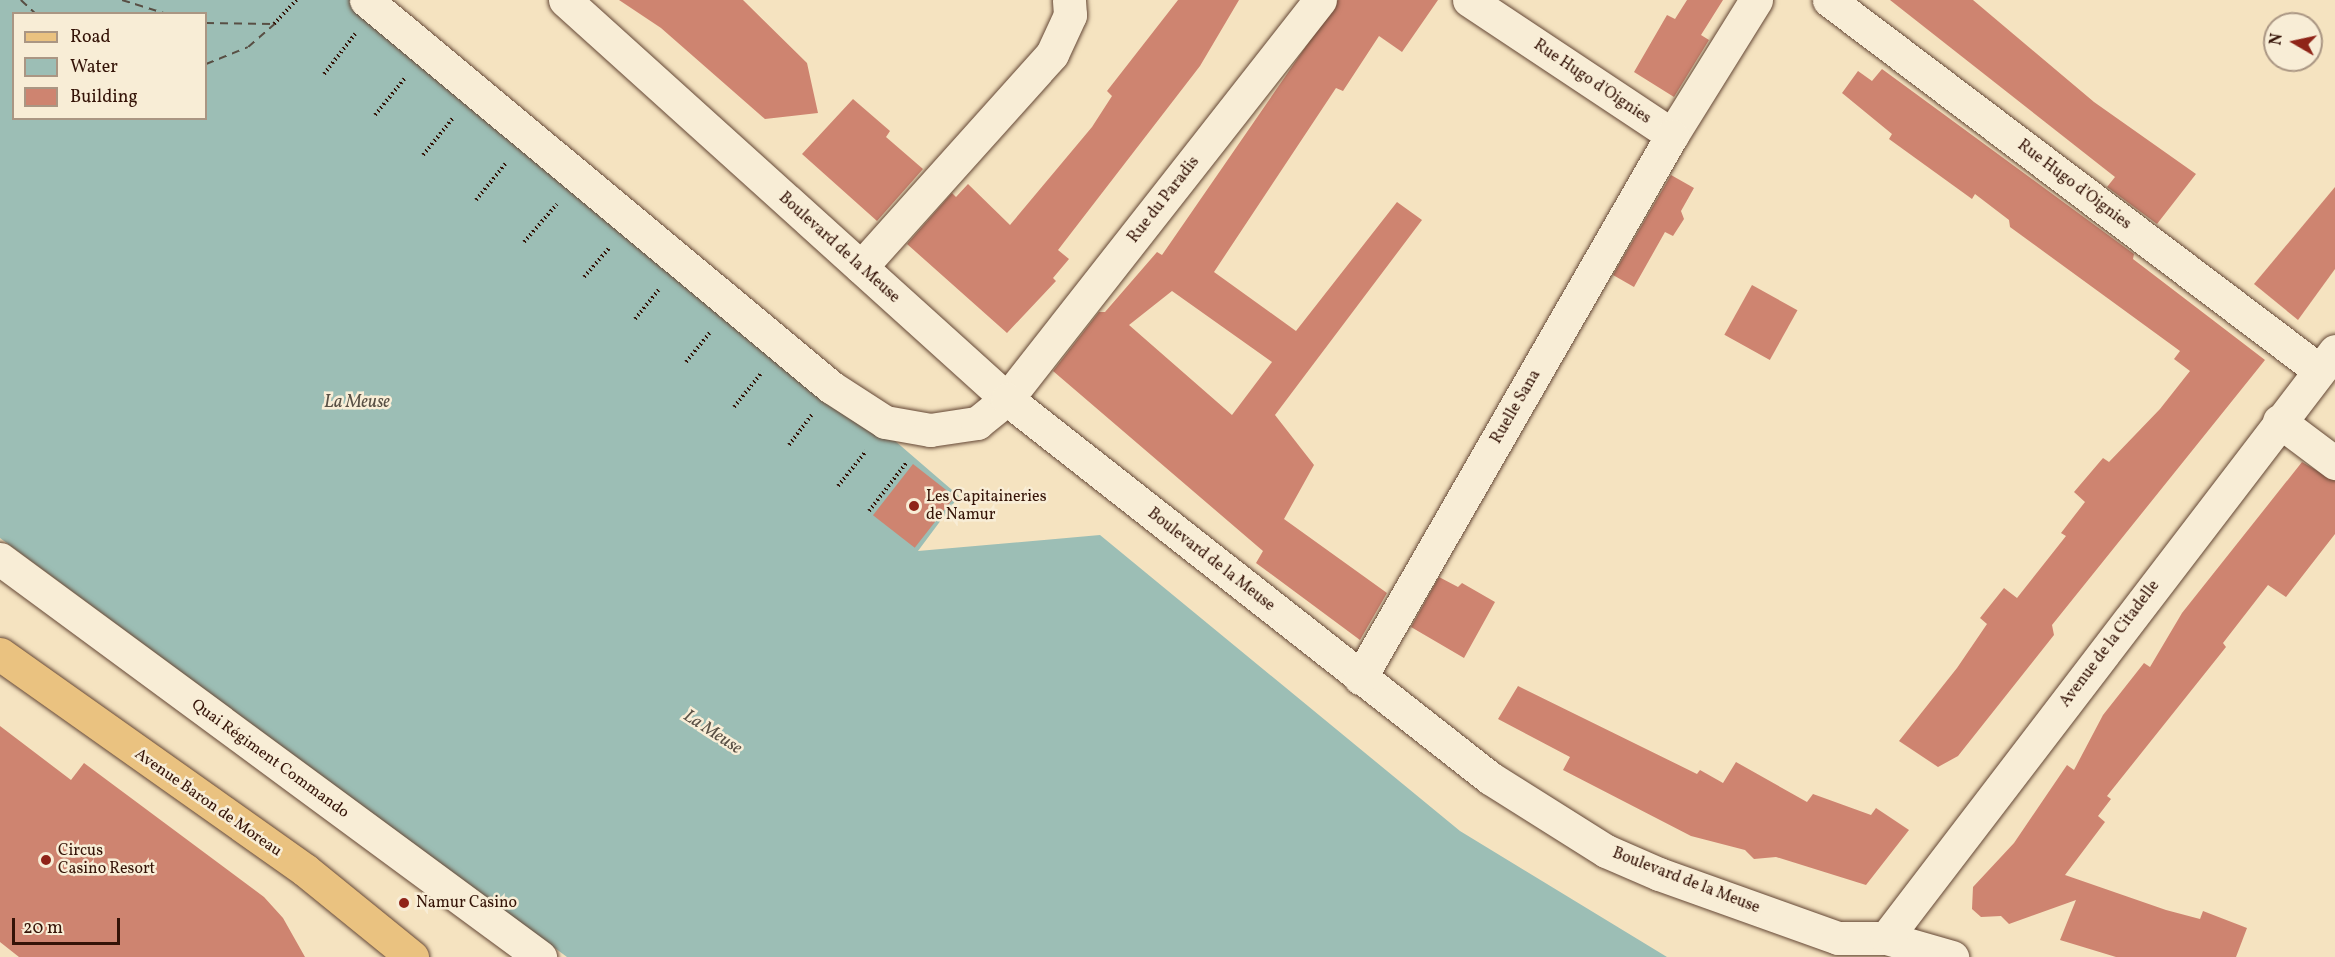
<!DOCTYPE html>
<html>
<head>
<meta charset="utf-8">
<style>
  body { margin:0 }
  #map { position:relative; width:2335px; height:957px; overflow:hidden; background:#f5e3c0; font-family:Vollkorn,serif }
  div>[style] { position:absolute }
  .water>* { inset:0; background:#9cbeb5 }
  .ferry>* { height:1.5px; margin-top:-0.75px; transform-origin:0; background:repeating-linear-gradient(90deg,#584f44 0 8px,transparent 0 14px) }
  .building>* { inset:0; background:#ce8470; transform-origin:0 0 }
  .path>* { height:4px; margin-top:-2px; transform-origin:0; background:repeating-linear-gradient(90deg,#341307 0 1.5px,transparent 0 4.5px) }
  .roads { filter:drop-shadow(0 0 2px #644735) drop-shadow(0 0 2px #644735) }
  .minor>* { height:33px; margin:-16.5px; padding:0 16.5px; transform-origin:16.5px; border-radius:16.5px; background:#f8edd6 }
  .major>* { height:33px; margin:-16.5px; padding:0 16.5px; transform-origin:16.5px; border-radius:16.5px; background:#eac280 }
  .dots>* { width:16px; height:16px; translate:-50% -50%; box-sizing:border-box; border:3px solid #f8edd6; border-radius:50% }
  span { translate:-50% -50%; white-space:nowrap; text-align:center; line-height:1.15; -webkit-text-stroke:5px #f8edd6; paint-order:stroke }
  .street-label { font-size:16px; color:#341307 }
  .poi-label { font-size:16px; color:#341307 }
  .left { translate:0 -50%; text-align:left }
  .water-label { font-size:18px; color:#584f44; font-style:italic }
  .legend { position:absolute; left:12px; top:12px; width:195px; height:108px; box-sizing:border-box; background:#f8edd6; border:2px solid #aa9683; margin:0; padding:8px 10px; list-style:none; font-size:18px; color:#341307 }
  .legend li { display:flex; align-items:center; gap:12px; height:30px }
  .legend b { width:30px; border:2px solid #aa9683 }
  .north { position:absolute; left:2263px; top:12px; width:60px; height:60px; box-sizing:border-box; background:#f8edd6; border:2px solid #aa9683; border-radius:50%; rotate:279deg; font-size:16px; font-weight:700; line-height:24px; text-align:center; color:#341307 }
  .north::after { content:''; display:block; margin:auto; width:21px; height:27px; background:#8f2418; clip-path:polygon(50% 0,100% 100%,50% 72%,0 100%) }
  .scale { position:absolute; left:12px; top:918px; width:108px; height:27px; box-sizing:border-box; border:3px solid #341307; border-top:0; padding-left:8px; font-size:18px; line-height:21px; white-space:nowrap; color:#341307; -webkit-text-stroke:4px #f8edd6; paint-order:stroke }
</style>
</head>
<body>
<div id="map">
  <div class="water">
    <i style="clip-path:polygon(evenodd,0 0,383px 0,959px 496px,918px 551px,1100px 535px,1460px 831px,1667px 957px,567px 957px,0 538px,0 0,14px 14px,206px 14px,206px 118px,14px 118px,14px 14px)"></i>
  </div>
  <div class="ferry">
    <i style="left:21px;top:0;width:21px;rotate:43deg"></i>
    <i style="left:122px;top:0;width:47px;rotate:17.3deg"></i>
    <i style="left:206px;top:23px;width:67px;rotate:0.9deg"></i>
    <i style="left:206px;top:64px;width:45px;rotate:-22deg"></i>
    <i style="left:248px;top:47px;width:35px;rotate:-41deg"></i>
  </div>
  <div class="building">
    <i style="clip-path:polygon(619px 0,743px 0,807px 63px,818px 113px,765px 119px,661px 28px)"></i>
    <i style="clip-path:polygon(1178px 0,1239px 0,1200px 66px,1058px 250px,1069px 259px,1053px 278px,1056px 281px,1007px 333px,907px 244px,952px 193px,956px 197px,968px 184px,1010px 225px,1092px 127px,1112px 96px,1107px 91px)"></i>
    <i style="clip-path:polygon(evenodd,1338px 0,1438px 0,1402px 52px,1379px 36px,1343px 91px,1336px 88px,1214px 272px,1296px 331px,1397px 202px,1422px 220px,1275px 415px,1314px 465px,1284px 519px,1387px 593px,1360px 640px,1256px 563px,1263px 551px,1053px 371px,1099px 312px,1105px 312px,1157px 252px,1162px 255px,1338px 0,1172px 291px,1272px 362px,1232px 415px,1129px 325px,1172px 291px)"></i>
    <i style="clip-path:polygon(1687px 0,1723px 0,1701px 35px,1709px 40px,1674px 97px,1634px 72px,1667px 15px,1675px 19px)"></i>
    <i style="clip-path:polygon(1890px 0,1973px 0,2094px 102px,2196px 174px,2157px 224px,2107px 187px,2115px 177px)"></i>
    <i style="clip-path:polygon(1882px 69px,2134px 254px,2133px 259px,2265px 360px,2052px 625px,2054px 635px,1958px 756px,1938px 767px,1899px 741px,1957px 668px,1987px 624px,1980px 618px,2004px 588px,2017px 598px,2066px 536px,2061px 533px,2085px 502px,2074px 492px,2103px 458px,2109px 462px,2160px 409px,2190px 371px,2174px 359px,2180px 351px,2010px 227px,2009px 220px,1975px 194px,1972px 199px,1889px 139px,1892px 134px,1842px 93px,1858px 71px,1872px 81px)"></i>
    <i style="clip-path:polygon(853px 99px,890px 131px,886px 137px,923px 169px,877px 221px,802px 154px)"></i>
    <i style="clip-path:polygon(1671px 175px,1694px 188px,1681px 211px,1684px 219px,1673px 236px,1665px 232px,1634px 287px,1613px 275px)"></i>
    <i style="clip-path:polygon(2335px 187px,2335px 269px,2298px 320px,2254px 284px)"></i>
    <i style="left:1752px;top:285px;width:52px;height:57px;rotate:29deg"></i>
    <i style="clip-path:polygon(2302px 462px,2335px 481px,2335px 534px,2286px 597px,2268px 585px,2223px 643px,2226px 647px,2107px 796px,2111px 799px,2098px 816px,2105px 822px,2065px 875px,2166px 910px,2200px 919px,2203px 911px,2247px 928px,2236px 957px,2116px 957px,2060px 940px,2076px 900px,2009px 924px,2001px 916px,1981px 917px,1972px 909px,1973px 887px,2014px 843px,2067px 765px,2074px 770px,2103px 715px,2144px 663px,2150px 667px,2182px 613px)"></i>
    <i style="left:913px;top:464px;width:53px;height:65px;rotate:38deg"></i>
    <i style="clip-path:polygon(1439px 577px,1458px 587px,1462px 583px,1495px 602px,1464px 658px,1411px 627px)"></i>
    <i style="clip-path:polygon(1518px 686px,1697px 774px,1700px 770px,1723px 783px,1736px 762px,1807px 802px,1813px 794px,1871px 815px,1876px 808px,1909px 830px,1866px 885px,1776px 857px,1754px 859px,1745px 850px,1691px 836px,1563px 770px,1570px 757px,1498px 719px)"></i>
    <i style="clip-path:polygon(0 726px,71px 780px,84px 763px,264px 897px,283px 918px,305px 957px,19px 957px,0 942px)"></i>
  </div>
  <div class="path">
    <i style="left:274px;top:24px;width:33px;rotate:-47deg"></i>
    <i style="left:324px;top:74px;width:51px;rotate:-52.2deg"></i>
    <i style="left:375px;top:115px;width:48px;rotate:-51deg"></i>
    <i style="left:423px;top:155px;width:48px;rotate:-51deg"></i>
    <i style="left:476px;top:200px;width:48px;rotate:-51deg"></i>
    <i style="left:524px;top:242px;width:50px;rotate:-49deg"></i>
    <i style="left:584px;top:277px;width:38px;rotate:-49deg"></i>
    <i style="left:635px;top:319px;width:38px;rotate:-51deg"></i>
    <i style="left:686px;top:362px;width:38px;rotate:-51deg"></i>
    <i style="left:734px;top:407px;width:45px;rotate:-51.3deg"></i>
    <i style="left:789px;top:445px;width:38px;rotate:-53deg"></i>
    <i style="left:838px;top:486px;width:45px;rotate:-51.3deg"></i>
    <i style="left:869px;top:511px;width:62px;rotate:-52.2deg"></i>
  </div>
  <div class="roads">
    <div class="minor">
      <i style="left:366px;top:0;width:605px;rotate:39.77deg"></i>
      <i style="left:831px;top:387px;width:64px;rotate:32.9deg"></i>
      <i style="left:885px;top:422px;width:46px;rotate:10.1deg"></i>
      <i style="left:930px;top:430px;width:48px;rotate:-8.5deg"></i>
      <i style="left:977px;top:423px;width:38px;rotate:-39deg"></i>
      <i style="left:1007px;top:399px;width:507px;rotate:-51.89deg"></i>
      <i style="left:565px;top:0;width:595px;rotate:42.07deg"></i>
      <i style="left:1007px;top:399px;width:614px;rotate:38.12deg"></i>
      <i style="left:1490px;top:778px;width:137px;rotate:32.2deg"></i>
      <i style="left:1606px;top:851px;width:58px;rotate:23.5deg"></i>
      <i style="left:1659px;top:874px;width:190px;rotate:19.7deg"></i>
      <i style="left:1838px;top:938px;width:48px"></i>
      <i style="left:1886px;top:938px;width:69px;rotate:16.1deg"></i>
      <i style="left:1469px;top:0;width:244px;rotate:33.6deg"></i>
      <i style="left:1672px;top:135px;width:159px;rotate:-58.1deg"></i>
      <i style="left:1829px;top:0;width:614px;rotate:37.06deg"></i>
      <i style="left:861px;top:267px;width:286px;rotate:-48.1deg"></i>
      <i style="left:1052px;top:54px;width:43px;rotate:-65.2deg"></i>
      <i style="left:1070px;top:15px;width:15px;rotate:-94deg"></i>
      <i style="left:2279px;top:421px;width:70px;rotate:36.9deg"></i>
      <i style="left:0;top:559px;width:671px;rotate:36.39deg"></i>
      <i style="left:1360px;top:678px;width:626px;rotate:-60.12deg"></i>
      <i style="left:1886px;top:938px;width:739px;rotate:-52.59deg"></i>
    </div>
    <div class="major">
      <i style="left:0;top:654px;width:374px;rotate:35.3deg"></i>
      <i style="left:305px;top:870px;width:138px;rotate:39.1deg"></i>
    </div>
  </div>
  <div class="dots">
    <i style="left:914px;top:506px;background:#8f2418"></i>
    <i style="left:46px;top:860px;background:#8f2418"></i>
    <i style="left:404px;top:903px;background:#8f2418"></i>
  </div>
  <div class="street-label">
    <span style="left:1592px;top:82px;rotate:34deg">Rue Hugo d'Oignies</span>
    <span style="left:2074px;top:185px;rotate:37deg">Rue Hugo d'Oignies</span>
    <span style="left:1164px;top:200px;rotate:-52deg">Rue du Paradis</span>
    <span style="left:839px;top:248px;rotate:42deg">Boulevard de la Meuse</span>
    <span style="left:1516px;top:407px;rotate:-60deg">Ruelle Sana</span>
    <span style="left:1211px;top:560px;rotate:38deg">Boulevard de la Meuse</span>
    <span style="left:2110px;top:644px;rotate:-53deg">Avenue de la Citadelle</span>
    <span style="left:270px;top:759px;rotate:36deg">Quai Régiment Commando</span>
    <span style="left:208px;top:803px;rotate:35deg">Avenue Baron de Moreau</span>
    <span style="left:1686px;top:881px;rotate:21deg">Boulevard de la Meuse</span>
  </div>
  <div class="poi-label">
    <span class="left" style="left:926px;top:506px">Les Capitaineries<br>de Namur</span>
    <span class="left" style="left:58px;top:860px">Circus<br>Casino Resort</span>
    <span class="left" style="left:416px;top:903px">Namur Casino</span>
  </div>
  <div class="water-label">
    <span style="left:357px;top:403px">La Meuse</span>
    <span style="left:712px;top:733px;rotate:33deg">La Meuse</span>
  </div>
  <ul class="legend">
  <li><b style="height:8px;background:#eac280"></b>Road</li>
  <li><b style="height:16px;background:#9cbeb5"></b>Water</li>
  <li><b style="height:16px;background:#ce8470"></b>Building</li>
  </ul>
  <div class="north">N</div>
  <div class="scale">20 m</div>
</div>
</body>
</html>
